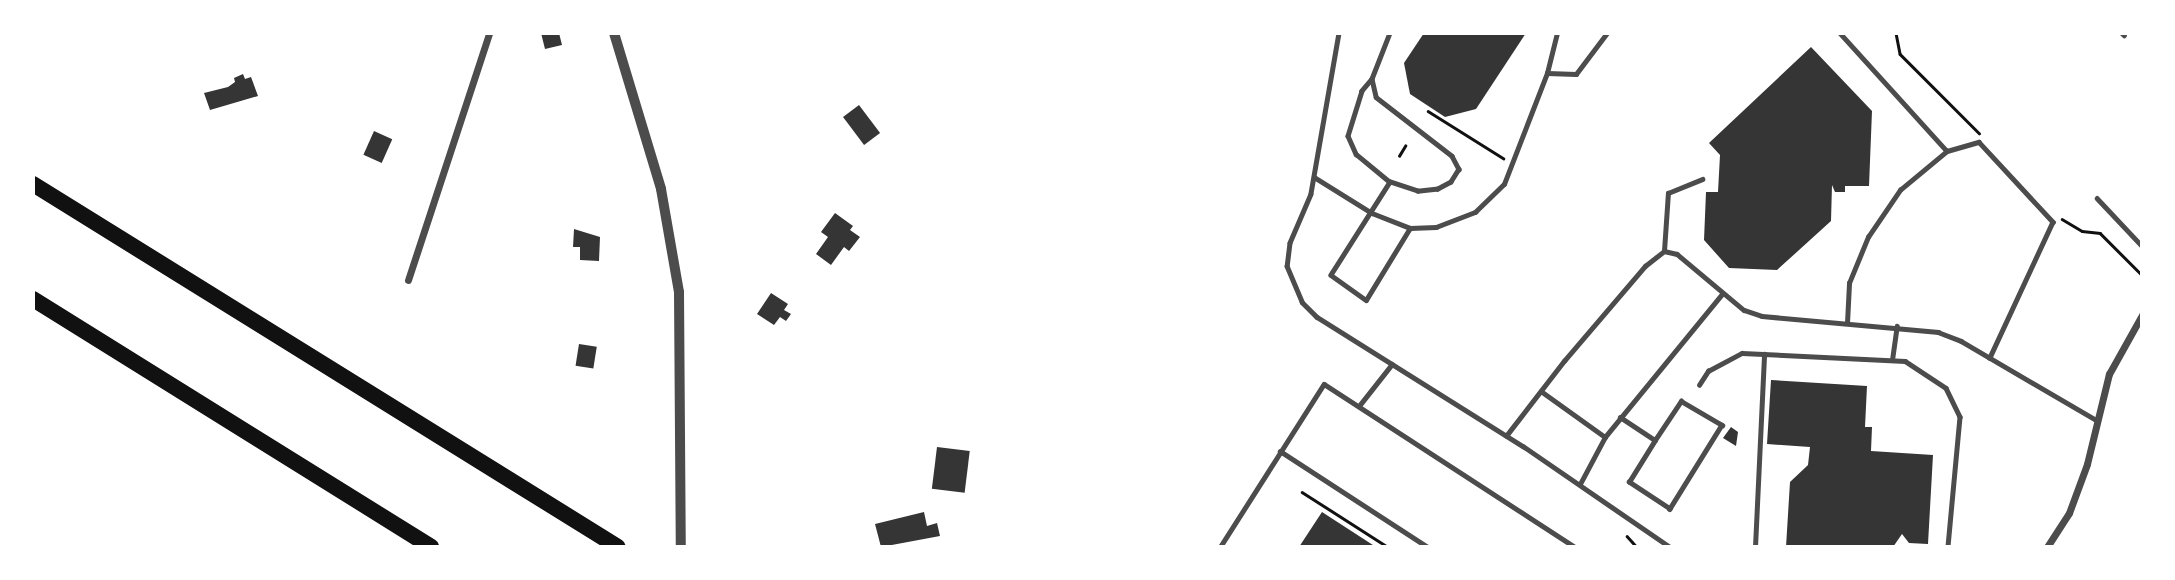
<!DOCTYPE html>
<html>
<head>
<meta charset="utf-8">
<style>
  body { margin:0 }
  #map { position:relative; width:2175px; height:580px; overflow:hidden; background:#fff; font-family:"Asap Condensed",sans-serif }
  div>[style] { position:absolute }
  .building>* { inset:0; background:#353535; transform-origin:0 0 }
  .path>* { height:2.5px; margin:-1.25px; padding:0 1.25px; transform-origin:1.25px; border-radius:1.25px; background:#111 }
  .service>* { height:4.5px; margin:-2.25px; padding:0 2.25px; transform-origin:2.25px; border-radius:2.25px; background:#4c4c4c }
  .minor>* { height:7px; margin:-3.5px; padding:0 3.5px; transform-origin:3.5px; border-radius:3.5px; background:#4c4c4c }
  .tertiary>* { height:10px; margin:-5px; padding:0 5px; transform-origin:5px; border-radius:5px; background:#4c4c4c }
  .motorway>* { height:16px; margin:-8px; padding:0 8px; transform-origin:8px; border-radius:8px; background:#111 }
  span { translate:-50% -50%; white-space:nowrap; text-align:center; line-height:1.15; -webkit-text-stroke:7px #fff; paint-order:stroke }
  .frame { position:absolute; inset:0; border:35px solid #fff; pointer-events:none }
</style>
</head>
<body>
<div id="map">
  <div class="building">
    <i style="clip-path:polygon(541px 33px,559px 33px,562px 45px,545px 49px)"></i>
    <i style="clip-path:polygon(1424px 33px,1526px 33px,1476px 109px,1445px 117px,1410px 94px,1404px 63px)"></i>
    <i style="clip-path:polygon(1811px 47px,1872px 111px,1869px 186px,1845px 186px,1845px 192px,1835px 192px,1832px 185px,1831px 221px,1777px 270px,1729px 268px,1704px 240px,1706px 192px,1718px 192px,1720px 155px,1709px 143px)"></i>
    <i style="clip-path:polygon(243px 74px,245px 79px,251px 77px,258px 96px,210px 110px,204px 93px,228px 87px,235px 82px,234px 78px)"></i>
    <i style="left:859px;top:105px;width:35px;height:20px;rotate:53deg"></i>
    <i style="left:374px;top:131px;width:20px;height:26px;rotate:24deg"></i>
    <i style="clip-path:polygon(835px 213px,853px 226px,850px 230px,860px 237px,849px 251px,844px 247px,831px 265px,816px 254px,828px 237px,821px 232px)"></i>
    <i style="clip-path:polygon(574px 229px,600px 237px,599px 261px,580px 260px,580px 247px,573px 247px)"></i>
    <i style="clip-path:polygon(771px 293px,788px 304px,784px 310px,791px 314px,786px 321px,780px 317px,774px 325px,757px 314px)"></i>
    <i style="left:579px;top:344px;width:18px;height:22px;rotate:9deg"></i>
    <i style="clip-path:polygon(1771px 380px,1867px 386px,1865px 427px,1872px 427px,1871px 451px,1933px 455px,1928px 544px,1909px 543px,1902px 534px,1893px 547px,1786px 547px,1790px 482px,1808px 465px,1810px 447px,1767px 444px)"></i>
    <i style="clip-path:polygon(1731px 427px,1738px 432px,1736px 446px,1723px 438px)"></i>
    <i style="left:937px;top:447px;width:33px;height:42px;rotate:7deg"></i>
    <i style="clip-path:polygon(924px 512px,927px 526px,937px 523px,940px 536px,881px 547px,875px 524px)"></i>
    <i style="clip-path:polygon(1322px 512px,1376px 547px,1299px 547px)"></i>
  </div>
  <div class="path">
    <i style="left:1896px;top:33px;width:21px;rotate:79deg"></i>
    <i style="left:1900px;top:54px;width:112px;rotate:45deg"></i>
    <i style="left:1428px;top:111px;width:89px;rotate:32.1deg"></i>
    <i style="left:1399px;top:156px;width:12px;rotate:-59deg"></i>
    <i style="left:2062px;top:219px;width:23px;rotate:31deg"></i>
    <i style="left:2082px;top:231px;width:18px;rotate:6deg"></i>
    <i style="left:2100px;top:233px;width:59px;rotate:45deg"></i>
    <i style="left:1302px;top:492px;width:102px;rotate:32.6deg"></i>
    <i style="left:1627px;top:536px;width:15px;rotate:48deg"></i>
  </div>
  <div class="service">
    <i style="left:1339px;top:33px;width:163px;rotate:99.9deg"></i>
    <i style="left:1311px;top:194px;width:53px;rotate:113.2deg"></i>
    <i style="left:1290px;top:243px;width:23px;rotate:97deg"></i>
    <i style="left:1287px;top:266px;width:39px;rotate:67deg"></i>
    <i style="left:1302px;top:302px;width:21px;rotate:45deg"></i>
    <i style="left:1317px;top:317px;width:243px;rotate:32.1deg"></i>
    <i style="left:1523px;top:446px;width:178px;rotate:34.5deg"></i>
    <i style="left:1390px;top:33px;width:49px;rotate:111.4deg"></i>
    <i style="left:1372px;top:79px;width:18px;rotate:77deg"></i>
    <i style="left:1376px;top:97px;width:96px;rotate:37.8deg"></i>
    <i style="left:1452px;top:156px;width:15px;rotate:62deg"></i>
    <i style="left:1459px;top:169px;width:15px;rotate:122deg"></i>
    <i style="left:1451px;top:182px;width:15px;rotate:152deg"></i>
    <i style="left:1438px;top:189px;width:20px;rotate:174deg"></i>
    <i style="left:1418px;top:191px;width:29px;rotate:-162deg"></i>
    <i style="left:1390px;top:182px;width:110px;rotate:122.4deg"></i>
    <i style="left:1331px;top:275px;width:43px;rotate:35.5deg"></i>
    <i style="left:1366px;top:300px;width:84px;rotate:-58.6deg"></i>
    <i style="left:1840px;top:33px;width:159px;rotate:47.8deg"></i>
    <i style="left:1947px;top:151px;width:33px;rotate:-16deg"></i>
    <i style="left:1979px;top:142px;width:109px;rotate:47.2deg"></i>
    <i style="left:2053px;top:222px;width:150px;rotate:114.9deg"></i>
    <i style="left:2122px;top:33px;width:3px;rotate:45deg"></i>
    <i style="left:1547px;top:73px;width:29px;rotate:2deg"></i>
    <i style="left:1576px;top:74px;width:51px;rotate:-52.9deg"></i>
    <i style="left:1372px;top:79px;width:16px;rotate:130deg"></i>
    <i style="left:1362px;top:91px;width:47px;rotate:107.3deg"></i>
    <i style="left:1348px;top:136px;width:20px;rotate:66deg"></i>
    <i style="left:1356px;top:154px;width:44px;rotate:39.5deg"></i>
    <i style="left:1314px;top:177px;width:68px;rotate:31.8deg"></i>
    <i style="left:1372px;top:213px;width:41px;rotate:21.5deg"></i>
    <i style="left:1410px;top:228px;width:26px;rotate:-2deg"></i>
    <i style="left:1436px;top:227px;width:42px;rotate:-21deg"></i>
    <i style="left:1475px;top:212px;width:40px;rotate:-44deg"></i>
    <i style="left:1504px;top:184px;width:119px;rotate:-68.8deg"></i>
    <i style="left:1547px;top:73px;width:41px;rotate:-76deg"></i>
    <i style="left:2097px;top:198px;width:66px;rotate:46.8deg"></i>
    <i style="left:1664px;top:251px;width:58px;rotate:-86.1deg"></i>
    <i style="left:1668px;top:193px;width:37px;rotate:-22deg"></i>
    <i style="left:1847px;top:323px;width:40px;rotate:-87.1deg"></i>
    <i style="left:1849px;top:283px;width:50px;rotate:-67.6deg"></i>
    <i style="left:1868px;top:237px;width:57px;rotate:-55.8deg"></i>
    <i style="left:1900px;top:190px;width:61px;rotate:-39.7deg"></i>
    <i style="left:1892px;top:360px;width:34px;rotate:-82deg"></i>
    <i style="left:1699px;top:385px;width:17px;rotate:-57deg"></i>
    <i style="left:1708px;top:371px;width:38px;rotate:-28deg"></i>
    <i style="left:1742px;top:353px;width:163px;rotate:2.8deg"></i>
    <i style="left:1905px;top:361px;width:49px;rotate:33.4deg"></i>
    <i style="left:1946px;top:388px;width:32px;rotate:64deg"></i>
    <i style="left:1960px;top:417px;width:131px;rotate:95.3deg"></i>
    <i style="left:1541px;top:391px;width:79px;rotate:35.7deg"></i>
    <i style="left:1359px;top:406px;width:53px;rotate:-51.8deg"></i>
    <i style="left:1620px;top:417px;width:42px;rotate:33.3deg"></i>
    <i style="left:1655px;top:440px;width:47px;rotate:-56.3deg"></i>
    <i style="left:1681px;top:401px;width:48px;rotate:30.3deg"></i>
    <i style="left:1722px;top:425px;width:99px;rotate:121.8deg"></i>
    <i style="left:1670px;top:509px;width:49px;rotate:-146.6deg"></i>
    <i style="left:1629px;top:482px;width:49px;rotate:-58.2deg"></i>
    <i style="left:1506px;top:436px;width:95px;rotate:-52.3deg"></i>
    <i style="left:1564px;top:361px;width:125px;rotate:-49.5deg"></i>
    <i style="left:1645px;top:266px;width:24px;rotate:-38deg"></i>
    <i style="left:1664px;top:251px;width:13px;rotate:13deg"></i>
    <i style="left:1677px;top:254px;width:87px;rotate:39.9deg"></i>
    <i style="left:1744px;top:310px;width:19px;rotate:18deg"></i>
    <i style="left:1762px;top:316px;width:177px;rotate:5.2deg"></i>
    <i style="left:1938px;top:332px;width:25px;rotate:21deg"></i>
    <i style="left:1961px;top:341px;width:156px;rotate:30.3deg"></i>
    <i style="left:1280px;top:451px;width:176px;rotate:33deg"></i>
    <i style="left:1580px;top:484px;width:53px;rotate:-62deg"></i>
    <i style="left:1605px;top:437px;width:185px;rotate:-50.7deg"></i>
    <i style="left:1220px;top:547px;width:193px;rotate:-57.5deg"></i>
    <i style="left:1324px;top:384px;width:299px;rotate:33deg"></i>
    <i style="left:1755px;top:547px;width:193px;rotate:-87.3deg"></i>
  </div>
  <div class="minor">
    <i style="left:408px;top:280px;width:260px;rotate:-71.8deg"></i>
    <i style="left:2047px;top:547px;width:40px;rotate:-57.1deg"></i>
    <i style="left:2069px;top:513px;width:52px;rotate:-69.8deg"></i>
    <i style="left:2087px;top:464px;width:93px;rotate:-76.3deg"></i>
    <i style="left:2109px;top:374px;width:68px;rotate:-60.8deg"></i>
  </div>
  <div class="tertiary">
    <i style="left:614px;top:33px;width:163px;rotate:73.2deg"></i>
    <i style="left:661px;top:189px;width:105px;rotate:80.1deg"></i>
    <i style="left:679px;top:292px;width:255px;rotate:89.6deg"></i>
  </div>
  <div class="motorway">
    <i style="left:33px;top:184px;width:688px;rotate:31.82deg"></i>
    <i style="left:33px;top:299px;width:469px;rotate:31.9deg"></i>
  </div>
  <div class="frame"></div>
</div>
</body>
</html>
